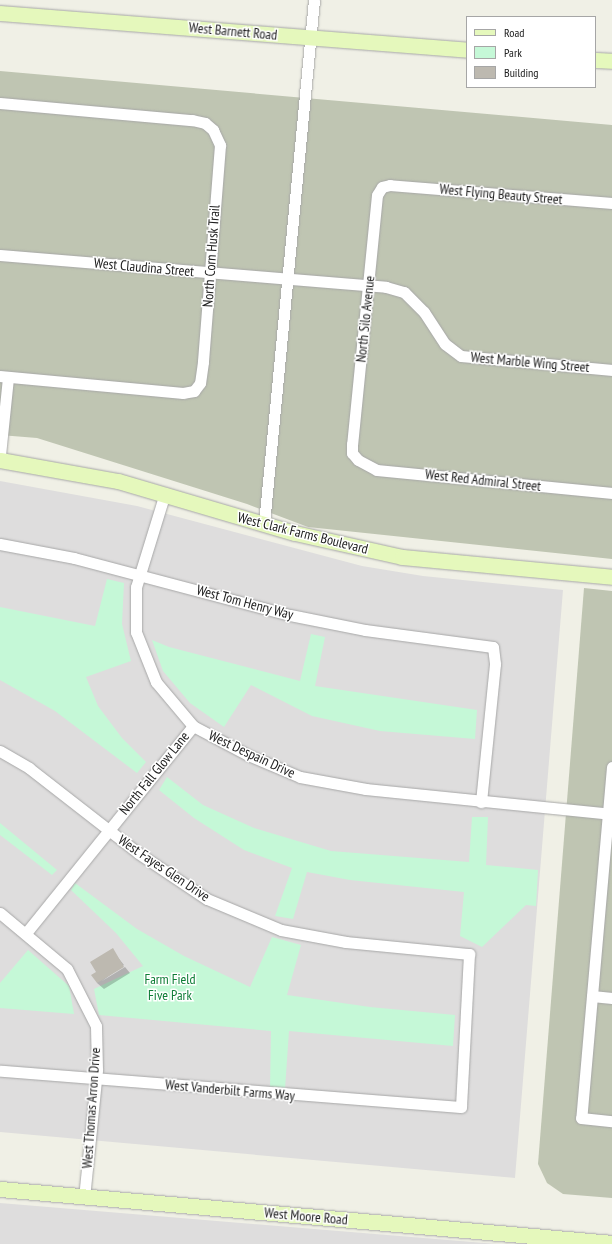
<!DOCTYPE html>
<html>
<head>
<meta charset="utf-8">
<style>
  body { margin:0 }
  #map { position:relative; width:612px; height:1244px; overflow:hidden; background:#f0f0e6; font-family:"PT Sans Narrow",sans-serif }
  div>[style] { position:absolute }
  .residential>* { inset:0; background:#dedddd }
  .construction>* { inset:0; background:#bfc5b2 }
  .park>* { inset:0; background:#c5f8d7 }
  .shadow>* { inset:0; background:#0003 }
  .building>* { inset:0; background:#bdb9b0 }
  .roads { filter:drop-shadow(0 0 1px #a7a7a7) drop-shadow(0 0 1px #a7a7a7) }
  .street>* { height:11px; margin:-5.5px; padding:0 5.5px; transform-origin:5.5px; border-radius:5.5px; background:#fff }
  .secondary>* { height:15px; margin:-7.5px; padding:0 7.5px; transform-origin:7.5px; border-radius:7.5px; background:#e5f8bc }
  span { translate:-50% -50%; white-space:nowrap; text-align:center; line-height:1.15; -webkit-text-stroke:3px #fff; paint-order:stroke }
  .street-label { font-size:14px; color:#202020 }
  .park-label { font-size:14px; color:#0e7d36 }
  .legend { position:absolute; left:466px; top:16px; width:130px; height:72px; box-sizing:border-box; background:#fff; border:1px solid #a6a6a6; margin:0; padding:5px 7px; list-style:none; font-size:12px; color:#202020 }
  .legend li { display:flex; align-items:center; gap:8px; height:20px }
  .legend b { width:20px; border:1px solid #a6a6a6 }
</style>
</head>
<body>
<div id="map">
  <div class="residential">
    <i style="clip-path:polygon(0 481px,137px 506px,362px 566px,423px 576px,563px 590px,515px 1178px,0 1132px)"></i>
    <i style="clip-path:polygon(0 1203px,496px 1244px,0 1244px)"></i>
  </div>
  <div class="construction">
    <i style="clip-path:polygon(0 71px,612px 125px,612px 559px,308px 527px,247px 504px,37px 438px,0 435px)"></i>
    <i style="clip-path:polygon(584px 588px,612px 591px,612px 1198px,563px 1194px,547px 1183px,538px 1164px)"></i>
  </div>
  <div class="park">
    <i style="clip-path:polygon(107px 579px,124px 583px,122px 624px,131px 661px,86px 677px,98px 706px,122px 738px,146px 762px,137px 773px,55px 711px,0 680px,0 607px,95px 626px)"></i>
    <i style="clip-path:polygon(311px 634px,325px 637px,315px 686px,477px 710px,475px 739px,380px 731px,312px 716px,251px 685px,224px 727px,190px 703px,163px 671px,152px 640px,169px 647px,300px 681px)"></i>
    <i style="clip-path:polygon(167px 777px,203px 805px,254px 828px,331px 851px,469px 862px,472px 817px,488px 817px,486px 865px,538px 870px,536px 906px,526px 905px,482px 947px,460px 936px,464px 892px,350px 880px,307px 872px,293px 919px,275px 916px,292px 868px,244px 850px,194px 818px,159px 790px)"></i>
    <i style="clip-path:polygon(0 823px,57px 870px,52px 875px,0 835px)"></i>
    <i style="clip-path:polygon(75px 883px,137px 929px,184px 956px,250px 987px,272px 937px,301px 945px,287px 995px,370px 1007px,455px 1015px,453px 1046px,289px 1031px,285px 1089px,270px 1088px,271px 1031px,99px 1015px,94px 989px,143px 966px,116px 933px,71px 890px)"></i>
    <i style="clip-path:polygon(28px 950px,69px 986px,74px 1014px,0 1008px,0 983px)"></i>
  </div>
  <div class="shadow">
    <i style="clip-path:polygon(112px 950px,124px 965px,102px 981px,125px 967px,130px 973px,104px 989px,97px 983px,98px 973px)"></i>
  </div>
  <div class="building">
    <i style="clip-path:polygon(113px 948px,124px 967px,97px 983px,91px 975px,96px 972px,90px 962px)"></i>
  </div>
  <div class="roads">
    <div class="street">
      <i style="left:0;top:103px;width:193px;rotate:5.1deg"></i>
      <i style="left:192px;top:120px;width:13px;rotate:13deg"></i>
      <i style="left:205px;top:123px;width:11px;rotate:41deg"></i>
      <i style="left:213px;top:130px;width:17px;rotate:65deg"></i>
      <i style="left:220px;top:145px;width:218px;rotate:94.5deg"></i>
      <i style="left:203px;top:362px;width:21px;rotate:98deg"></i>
      <i style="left:200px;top:383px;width:10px;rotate:127deg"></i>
      <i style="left:194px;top:391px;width:11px;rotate:170deg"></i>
      <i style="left:183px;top:393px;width:184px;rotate:-174.7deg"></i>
      <i style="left:612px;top:203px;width:223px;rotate:-175.4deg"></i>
      <i style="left:390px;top:185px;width:8px;rotate:166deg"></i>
      <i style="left:382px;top:187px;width:9px;rotate:122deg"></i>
      <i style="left:377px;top:195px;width:250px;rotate:95.7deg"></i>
      <i style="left:352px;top:444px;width:9px;rotate:90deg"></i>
      <i style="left:352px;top:453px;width:9px;rotate:49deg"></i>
      <i style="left:358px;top:460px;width:21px;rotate:28deg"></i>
      <i style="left:377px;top:470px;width:236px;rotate:5.6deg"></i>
      <i style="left:0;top:255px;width:387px;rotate:4.7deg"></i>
      <i style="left:386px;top:287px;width:19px;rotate:16deg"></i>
      <i style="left:404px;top:292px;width:28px;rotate:45deg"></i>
      <i style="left:424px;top:312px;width:38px;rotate:57deg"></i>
      <i style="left:445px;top:344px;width:20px;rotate:37deg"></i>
      <i style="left:461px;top:356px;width:152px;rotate:5.3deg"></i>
      <i style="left:0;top:455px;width:78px;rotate:-84.1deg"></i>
      <i style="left:165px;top:493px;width:98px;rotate:107.1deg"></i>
      <i style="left:136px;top:587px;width:45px;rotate:90deg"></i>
      <i style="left:136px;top:632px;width:54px;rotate:68.2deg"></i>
      <i style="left:156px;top:682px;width:57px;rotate:49.9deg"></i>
      <i style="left:193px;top:726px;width:62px;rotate:27.8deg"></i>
      <i style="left:248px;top:755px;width:56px;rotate:22.9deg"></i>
      <i style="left:300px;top:777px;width:67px;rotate:10.3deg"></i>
      <i style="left:366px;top:789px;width:247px;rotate:5.8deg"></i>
      <i style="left:264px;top:524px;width:526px;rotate:-84.55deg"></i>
      <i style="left:0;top:544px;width:75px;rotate:10.7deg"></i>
      <i style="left:74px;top:558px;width:223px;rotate:14.8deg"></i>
      <i style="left:290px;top:615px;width:76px;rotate:11.3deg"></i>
      <i style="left:365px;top:630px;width:129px;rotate:7.6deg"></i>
      <i style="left:493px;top:647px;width:17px;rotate:83deg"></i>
      <i style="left:495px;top:664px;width:139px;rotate:95.8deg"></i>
      <i style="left:0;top:751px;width:34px;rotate:30deg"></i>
      <i style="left:29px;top:768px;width:138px;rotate:37.9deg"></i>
      <i style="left:138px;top:853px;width:83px;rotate:33.7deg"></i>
      <i style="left:207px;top:899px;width:80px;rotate:22.7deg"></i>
      <i style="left:281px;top:930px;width:66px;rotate:10.5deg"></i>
      <i style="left:346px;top:942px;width:124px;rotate:5.6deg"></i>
      <i style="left:469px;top:954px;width:153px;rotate:93deg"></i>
      <i style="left:461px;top:1107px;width:462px;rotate:-175.5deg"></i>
      <i style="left:612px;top:767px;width:352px;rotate:95deg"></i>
      <i style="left:581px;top:1118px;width:31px;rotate:6deg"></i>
      <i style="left:0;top:913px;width:87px;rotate:39.9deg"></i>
      <i style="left:67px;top:969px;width:64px;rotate:63deg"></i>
      <i style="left:96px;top:1026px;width:44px;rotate:88.7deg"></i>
      <i style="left:97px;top:1070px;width:128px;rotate:95.8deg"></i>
      <i style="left:26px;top:933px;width:266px;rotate:-51.1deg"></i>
      <i style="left:592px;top:996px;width:20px;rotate:6deg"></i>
    </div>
    <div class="secondary">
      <i style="left:0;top:13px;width:468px;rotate:4.5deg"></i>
      <i style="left:595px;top:60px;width:17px;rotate:3deg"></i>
      <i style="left:0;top:460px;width:120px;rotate:10.1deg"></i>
      <i style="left:118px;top:481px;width:184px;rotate:16.4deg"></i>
      <i style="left:295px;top:533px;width:110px;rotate:12.6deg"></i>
      <i style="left:402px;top:557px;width:211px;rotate:5.4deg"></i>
      <i style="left:0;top:1189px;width:614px;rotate:5.04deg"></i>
    </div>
  </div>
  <div class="street-label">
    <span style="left:233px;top:31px;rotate:5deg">West Barnett Road</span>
    <span style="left:501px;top:194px;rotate:5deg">West Flying Beauty Street</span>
    <span style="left:211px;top:256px;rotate:-86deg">North Corn Husk Trail</span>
    <span style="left:144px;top:267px;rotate:5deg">West Claudina Street</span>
    <span style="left:365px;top:319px;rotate:-84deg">North Silo Avenue</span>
    <span style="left:530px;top:362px;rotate:5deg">West Marble Wing Street</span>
    <span style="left:483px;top:480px;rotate:6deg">West Red Admiral Street</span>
    <span style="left:303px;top:533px;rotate:14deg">West Clark Farms Boulevard</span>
    <span style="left:245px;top:602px;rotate:15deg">West Tom Henry Way</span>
    <span style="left:252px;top:754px;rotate:25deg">West Despain Drive</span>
    <span style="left:154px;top:773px;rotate:-51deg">North Fall Glow Lane</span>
    <span style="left:164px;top:868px;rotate:34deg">West Fayes Glen Drive</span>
    <span style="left:230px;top:1090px;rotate:5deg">West Vanderbilt Farms Way</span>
    <span style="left:91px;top:1108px;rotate:-86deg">West Thomas Arron Drive</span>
    <span style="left:306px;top:1216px;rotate:5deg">West Moore Road</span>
  </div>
  <div class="park-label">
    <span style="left:170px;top:987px">Farm Field<br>Five Park</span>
  </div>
  <ul class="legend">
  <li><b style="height:5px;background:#e5f8bc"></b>Road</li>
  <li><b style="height:11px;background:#c5f8d7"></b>Park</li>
  <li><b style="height:11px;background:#bdb9b0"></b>Building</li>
  </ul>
</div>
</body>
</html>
